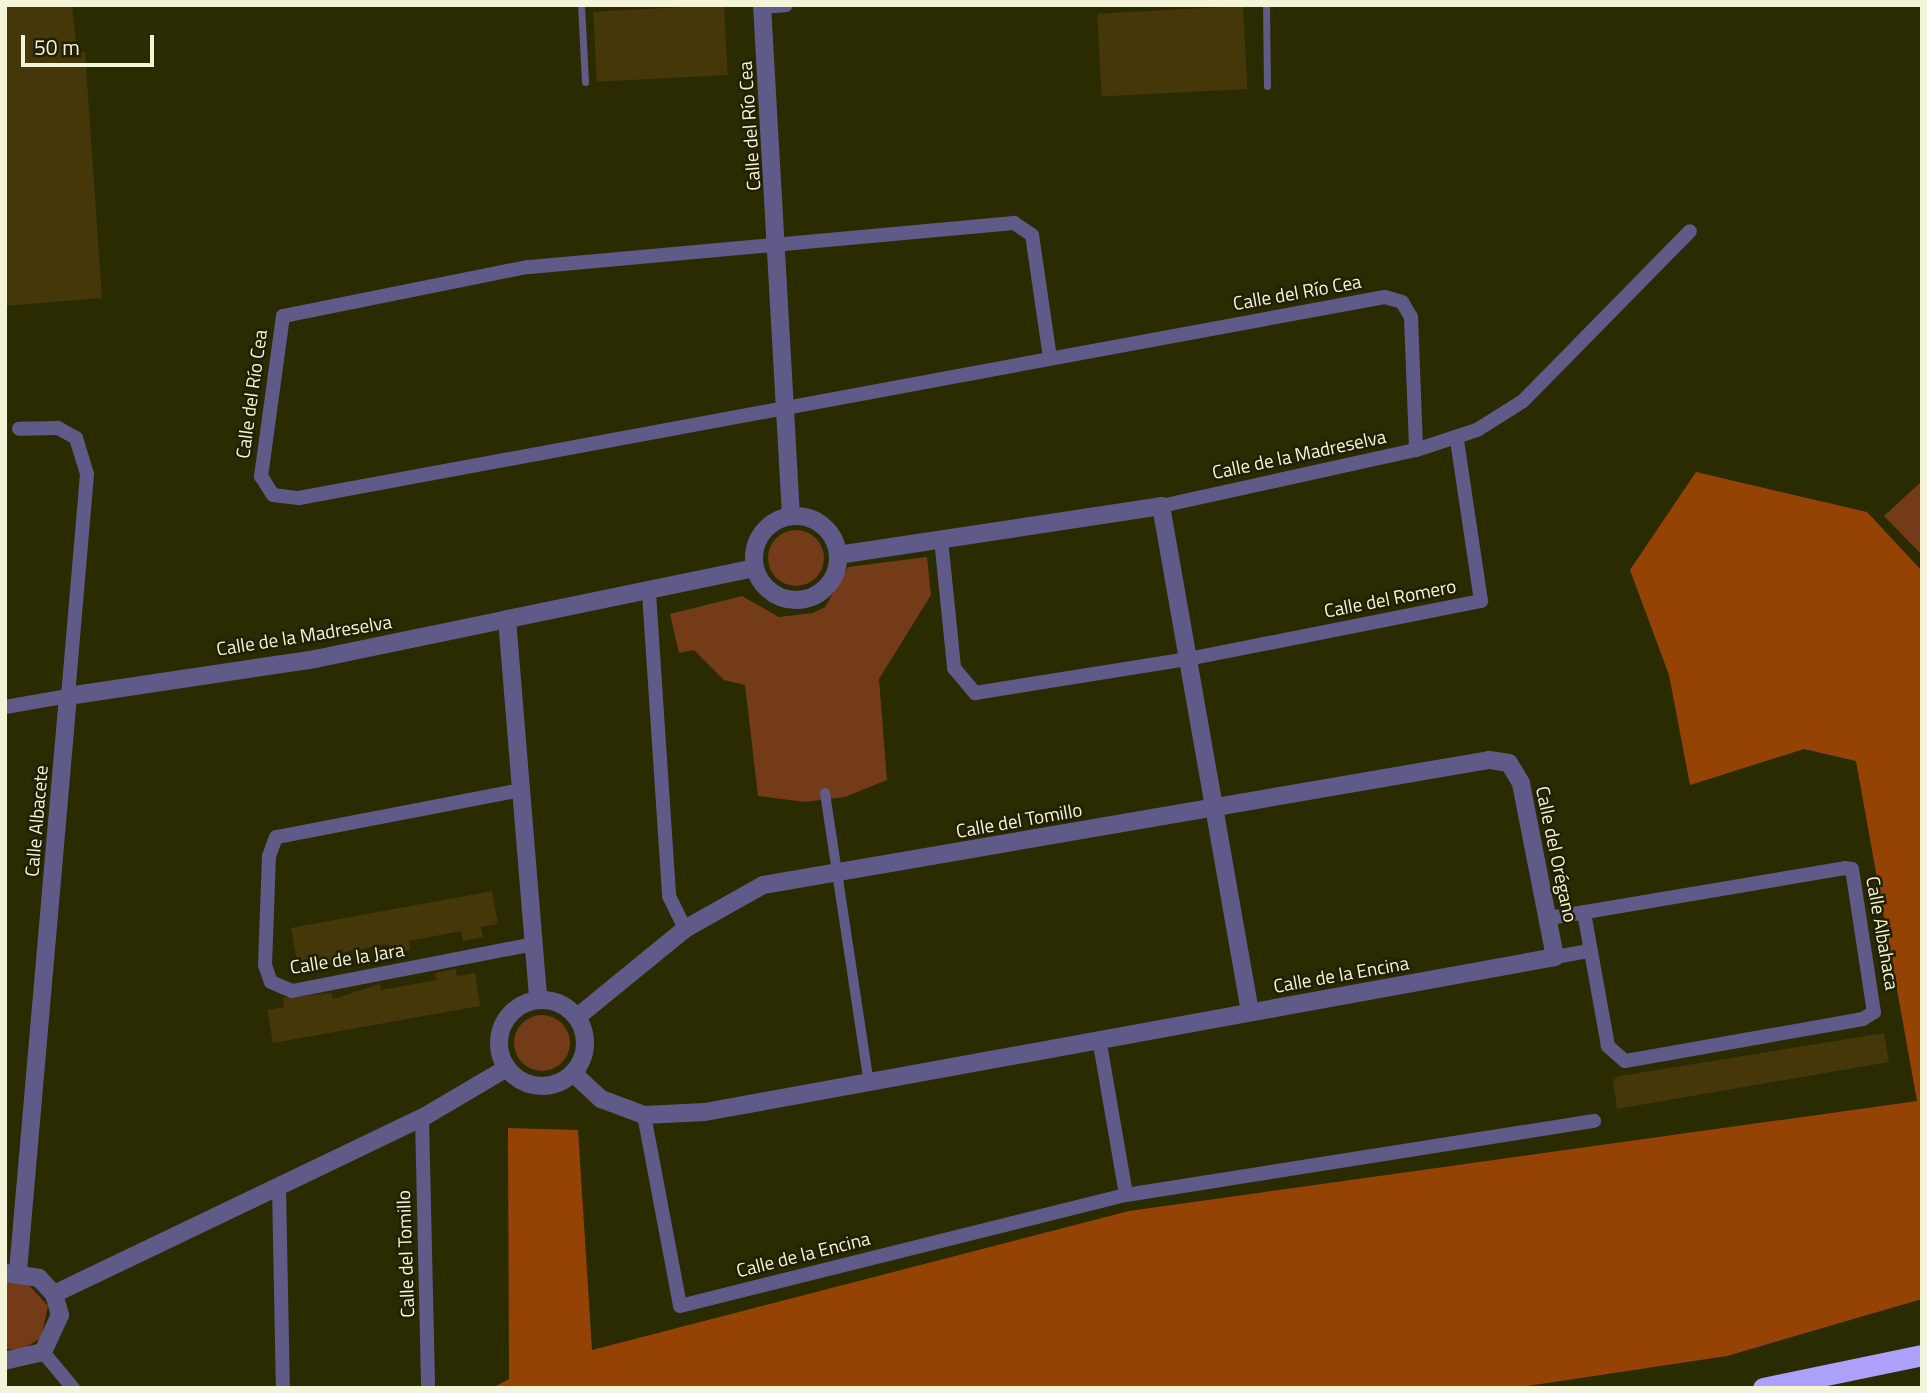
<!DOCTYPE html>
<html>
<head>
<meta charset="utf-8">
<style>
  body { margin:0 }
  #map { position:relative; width:1927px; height:1393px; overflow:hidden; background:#2b2b00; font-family:"Titillium Web",sans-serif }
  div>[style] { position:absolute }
  .green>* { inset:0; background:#743b18 }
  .round { border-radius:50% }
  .forest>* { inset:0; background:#954305 }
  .building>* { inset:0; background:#46370a; transform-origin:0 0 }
  .service>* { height:7px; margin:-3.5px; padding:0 3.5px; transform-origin:3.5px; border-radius:3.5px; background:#5f5a87 }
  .pedestrian>* { height:10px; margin:-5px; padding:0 5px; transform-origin:5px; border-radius:5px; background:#5f5a87 }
  .minor>* { height:14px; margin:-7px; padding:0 7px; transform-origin:7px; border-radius:7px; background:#5f5a87 }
  .tertiary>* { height:18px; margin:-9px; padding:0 9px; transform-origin:9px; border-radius:9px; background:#5f5a87 }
  .tertiary>.ring { margin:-9px; padding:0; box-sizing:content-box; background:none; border:18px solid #5f5a87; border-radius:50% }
  .motorway>* { height:21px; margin:-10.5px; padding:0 10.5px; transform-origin:10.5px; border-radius:10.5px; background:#aca0fa }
  span { translate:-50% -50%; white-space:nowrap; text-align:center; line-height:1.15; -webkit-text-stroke:5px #212004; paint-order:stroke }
  .street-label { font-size:19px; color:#f4f5d8 }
  .frame { position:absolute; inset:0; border:7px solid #f4f5d8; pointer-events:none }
  .scale { position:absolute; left:21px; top:35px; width:133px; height:32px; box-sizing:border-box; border:4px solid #f4f5d8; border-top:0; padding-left:9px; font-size:21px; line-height:24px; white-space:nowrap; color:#f4f5d8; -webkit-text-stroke:5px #212004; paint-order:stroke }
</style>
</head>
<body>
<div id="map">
  <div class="green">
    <i style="clip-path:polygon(1922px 481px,1922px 555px,1884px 516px)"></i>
    <i class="round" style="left:768px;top:530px;width:56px;height:56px"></i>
    <i style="clip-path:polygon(927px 557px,931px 595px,879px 679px,887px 780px,845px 797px,805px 802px,758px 796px,745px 685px,724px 680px,694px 650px,679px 653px,670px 614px,742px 596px,779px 617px,813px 613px,825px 607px,848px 567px)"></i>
    <i class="round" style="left:514px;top:1015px;width:56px;height:56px"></i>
    <i style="clip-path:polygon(5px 1282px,28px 1284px,48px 1306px,41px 1338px,21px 1350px,5px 1349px)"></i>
  </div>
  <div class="forest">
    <i style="clip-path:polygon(1696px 472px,1867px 512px,1922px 571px,1922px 1299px,1727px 1356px,1514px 1388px,492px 1388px,509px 1379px,508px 1128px,578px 1130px,592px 1350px,1129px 1211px,1917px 1101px,1856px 761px,1804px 749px,1690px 785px,1669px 675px,1630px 570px)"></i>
  </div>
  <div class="building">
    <i style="clip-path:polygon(5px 5px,72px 5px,77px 52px,85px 52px,102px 298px,5px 306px)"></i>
    <i style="left:724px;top:5px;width:70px;height:131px;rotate:87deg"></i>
    <i style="left:1243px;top:6px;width:83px;height:146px;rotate:87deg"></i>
    <i style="clip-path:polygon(492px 891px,498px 924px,481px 927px,483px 937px,463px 941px,461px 931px,409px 941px,410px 950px,390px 954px,388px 944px,335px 954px,337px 963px,316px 967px,315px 958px,297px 961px,291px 928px)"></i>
    <i style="clip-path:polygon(456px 969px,457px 976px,475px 973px,480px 1006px,273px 1043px,267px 1010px,284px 1007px,283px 998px,332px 993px,333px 999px,380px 984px,381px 990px,437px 980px,435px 973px)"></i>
    <i style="clip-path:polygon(1884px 1033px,1889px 1062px,1617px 1109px,1613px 1080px,1620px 1076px)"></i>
  </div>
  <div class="service">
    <i style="left:581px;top:5px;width:77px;rotate:87deg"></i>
    <i style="left:1266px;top:5px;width:81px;rotate:89.3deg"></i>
  </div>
  <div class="pedestrian">
    <i style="left:825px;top:793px;width:294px;rotate:81.4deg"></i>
  </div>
  <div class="minor">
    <i style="left:763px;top:7px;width:23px;rotate:-5deg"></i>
    <i style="left:1050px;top:358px;width:124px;rotate:-98.3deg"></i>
    <i style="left:1032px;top:235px;width:22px;rotate:-146deg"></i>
    <i style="left:1014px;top:223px;width:489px;rotate:174.8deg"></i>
    <i style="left:527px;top:267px;width:249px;rotate:168.6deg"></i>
    <i style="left:283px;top:316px;width:162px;rotate:97.8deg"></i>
    <i style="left:261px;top:476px;width:22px;rotate:58deg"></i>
    <i style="left:273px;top:495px;width:26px;rotate:7deg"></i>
    <i style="left:299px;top:498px;width:1104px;rotate:-10.49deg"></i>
    <i style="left:1385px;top:297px;width:18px;rotate:16deg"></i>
    <i style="left:1402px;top:302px;width:17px;rotate:59deg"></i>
    <i style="left:1411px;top:317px;width:133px;rotate:87.8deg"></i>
    <i style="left:1161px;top:506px;width:261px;rotate:-12.4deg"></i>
    <i style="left:1416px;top:450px;width:64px;rotate:-18.2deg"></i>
    <i style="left:1477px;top:430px;width:54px;rotate:-32.2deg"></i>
    <i style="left:1523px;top:401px;width:238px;rotate:-45.5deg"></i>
    <i style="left:941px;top:539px;width:130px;rotate:84.2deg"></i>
    <i style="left:954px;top:668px;width:33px;rotate:50deg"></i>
    <i style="left:975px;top:693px;width:216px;rotate:-9.1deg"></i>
    <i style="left:1188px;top:659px;width:299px;rotate:-11.2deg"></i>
    <i style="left:1481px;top:601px;width:163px;rotate:-98.5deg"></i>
    <i style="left:649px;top:593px;width:304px;rotate:86.2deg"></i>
    <i style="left:669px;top:896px;width:37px;rotate:64deg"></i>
    <i style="left:5px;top:707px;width:64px;rotate:-9.9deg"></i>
    <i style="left:68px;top:696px;width:223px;rotate:-85.1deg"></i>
    <i style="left:87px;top:474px;width:38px;rotate:-107deg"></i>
    <i style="left:76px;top:438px;width:21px;rotate:-151deg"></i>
    <i style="left:58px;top:428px;width:39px;rotate:179deg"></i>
    <i style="left:521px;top:790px;width:249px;rotate:169.1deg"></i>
    <i style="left:276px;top:837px;width:20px;rotate:110deg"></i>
    <i style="left:269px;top:856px;width:109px;rotate:92.1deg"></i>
    <i style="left:265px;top:965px;width:18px;rotate:71deg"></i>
    <i style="left:271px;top:982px;width:23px;rotate:23deg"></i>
    <i style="left:292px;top:991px;width:246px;rotate:-11deg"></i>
    <i style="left:1550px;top:918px;width:299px;rotate:-9.6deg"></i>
    <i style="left:1845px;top:868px;width:7px;rotate:8deg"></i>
    <i style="left:1852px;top:869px;width:145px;rotate:81.3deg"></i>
    <i style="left:1874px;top:1012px;width:13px;rotate:148deg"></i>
    <i style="left:1863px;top:1019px;width:242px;rotate:170deg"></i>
    <i style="left:1625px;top:1061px;width:23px;rotate:-139deg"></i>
    <i style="left:1608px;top:1046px;width:136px;rotate:-100.2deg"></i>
    <i style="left:1555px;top:957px;width:35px;rotate:-10deg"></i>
    <i style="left:1100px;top:1044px;width:153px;rotate:80.2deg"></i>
    <i style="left:644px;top:1115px;width:194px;rotate:79.3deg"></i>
    <i style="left:680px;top:1306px;width:460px;rotate:-14deg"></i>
    <i style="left:1126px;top:1195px;width:474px;rotate:-9deg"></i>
    <i style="left:422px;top:1118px;width:270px;rotate:88.7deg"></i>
    <i style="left:279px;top:1187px;width:201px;rotate:88.9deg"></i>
    <i style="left:43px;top:1352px;width:47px;rotate:50.2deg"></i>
  </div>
  <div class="tertiary">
    <i style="left:762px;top:5px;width:512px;rotate:86.75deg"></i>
    <i class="ring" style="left:754px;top:516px;width:66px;height:66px"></i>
    <i style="left:838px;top:555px;width:327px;rotate:-8.6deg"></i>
    <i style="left:1161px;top:506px;width:514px;rotate:80.02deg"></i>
    <i style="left:507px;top:619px;width:382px;rotate:85.3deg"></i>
    <i class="ring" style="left:499px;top:1000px;width:68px;height:68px"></i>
    <i style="left:573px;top:1073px;width:38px;rotate:43deg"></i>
    <i style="left:601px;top:1099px;width:46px;rotate:20.4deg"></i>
    <i style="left:644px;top:1115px;width:61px;rotate:-2.8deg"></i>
    <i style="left:705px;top:1112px;width:864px;rotate:-10.33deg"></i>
    <i style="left:1555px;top:957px;width:177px;rotate:-101.1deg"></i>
    <i style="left:1521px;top:783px;width:23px;rotate:-121deg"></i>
    <i style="left:1509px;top:763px;width:20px;rotate:-171deg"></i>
    <i style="left:1489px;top:760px;width:737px;rotate:170.23deg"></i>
    <i style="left:763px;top:885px;width:90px;rotate:150.6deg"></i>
    <i style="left:685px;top:929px;width:139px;rotate:140.8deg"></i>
    <i style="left:18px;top:1271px;width:577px;rotate:-85.03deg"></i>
    <i style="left:68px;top:696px;width:250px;rotate:-8.5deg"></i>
    <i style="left:315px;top:659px;width:449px;rotate:-11.7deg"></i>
    <i style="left:5px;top:1273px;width:34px;rotate:8deg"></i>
    <i style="left:39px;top:1278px;width:22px;rotate:47deg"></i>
    <i style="left:54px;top:1294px;width:22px;rotate:74deg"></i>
    <i style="left:60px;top:1315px;width:41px;rotate:114.7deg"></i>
    <i style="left:43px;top:1352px;width:39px;rotate:167deg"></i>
    <i style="left:54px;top:1294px;width:408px;rotate:-25.6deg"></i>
    <i style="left:422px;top:1118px;width:99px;rotate:-30.5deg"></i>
  </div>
  <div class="motorway">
    <i style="left:1763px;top:1388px;width:162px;rotate:-11.7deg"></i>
  </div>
  <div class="street-label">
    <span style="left:749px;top:126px;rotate:-94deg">Calle del Río Cea</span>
    <span style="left:1297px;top:292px;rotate:-10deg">Calle del Río Cea</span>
    <span style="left:251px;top:394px;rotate:-82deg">Calle del Río Cea</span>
    <span style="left:1299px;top:454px;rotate:-12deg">Calle de la Madreselva</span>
    <span style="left:1390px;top:598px;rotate:-11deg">Calle del Romero</span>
    <span style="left:304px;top:635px;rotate:-9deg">Calle de la Madreselva</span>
    <span style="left:1019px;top:820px;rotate:-10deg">Calle del Tomillo</span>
    <span style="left:36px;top:821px;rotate:-85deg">Calle Albacete</span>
    <span style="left:1557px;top:854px;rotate:78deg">Calle del Orégano</span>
    <span style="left:1883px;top:933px;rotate:80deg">Calle Albahaca</span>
    <span style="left:347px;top:958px;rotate:-9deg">Calle de la Jara</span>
    <span style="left:1341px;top:974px;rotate:-10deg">Calle de la Encina</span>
    <span style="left:405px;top:1254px;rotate:-92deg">Calle del Tomillo</span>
    <span style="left:803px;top:1254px;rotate:-14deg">Calle de la Encina</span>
  </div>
  <div class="frame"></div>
  <div class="scale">50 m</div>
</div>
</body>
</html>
